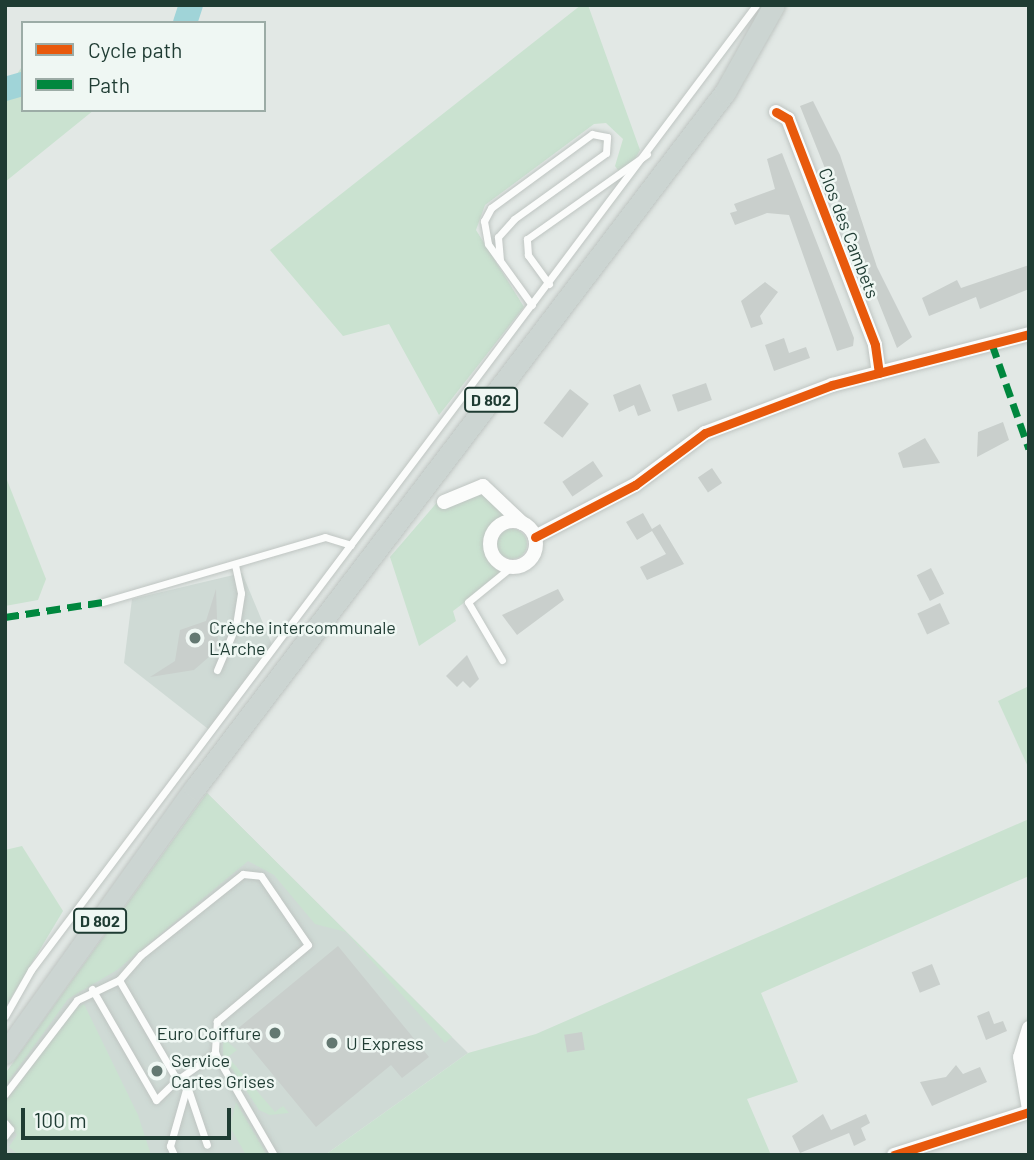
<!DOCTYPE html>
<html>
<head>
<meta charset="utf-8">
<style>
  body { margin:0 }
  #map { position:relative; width:1034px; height:1160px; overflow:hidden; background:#e2e8e5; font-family:Barlow,sans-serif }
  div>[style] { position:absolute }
  .built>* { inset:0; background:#cfdad5 }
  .green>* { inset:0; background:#cae2d0 }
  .round { border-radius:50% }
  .river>* { height:24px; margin:-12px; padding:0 12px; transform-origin:12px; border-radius:12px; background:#a0d4d8 }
  .building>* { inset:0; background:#c9cfcc; transform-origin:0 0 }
  .roads { filter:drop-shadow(0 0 2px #bfc5c2) drop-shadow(0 0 2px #bfc5c2) }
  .service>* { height:7px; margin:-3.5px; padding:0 3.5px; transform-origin:3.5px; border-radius:3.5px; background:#fbfcfb }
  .minor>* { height:14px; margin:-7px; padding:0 7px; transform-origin:7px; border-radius:7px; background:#fbfcfb }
  .minor>.ring { margin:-7px; padding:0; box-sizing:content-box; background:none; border:14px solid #fbfcfb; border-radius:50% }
  .primary>* { height:21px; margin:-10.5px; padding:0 10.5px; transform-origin:10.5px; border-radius:10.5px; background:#ccd5d2 }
  .quiet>* { height:7px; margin-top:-3.5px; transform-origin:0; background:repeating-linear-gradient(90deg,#00873e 0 14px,transparent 0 21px) }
  .cycleway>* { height:9px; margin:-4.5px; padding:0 4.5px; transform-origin:4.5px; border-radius:4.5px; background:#e8590c }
  .dots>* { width:19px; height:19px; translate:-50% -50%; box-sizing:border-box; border:4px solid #eff7f3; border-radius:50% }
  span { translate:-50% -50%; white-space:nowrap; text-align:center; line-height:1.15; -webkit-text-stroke:5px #eff7f3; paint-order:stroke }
  .shield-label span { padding:2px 5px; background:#eff7f3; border:2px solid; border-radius:5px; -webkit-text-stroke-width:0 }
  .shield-label { font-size:16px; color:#1f3c33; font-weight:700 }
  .street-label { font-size:18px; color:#1f3c33 }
  .poi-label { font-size:18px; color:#1f3c33 }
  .left { translate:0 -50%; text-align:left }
  .right { translate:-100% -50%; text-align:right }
  .frame { position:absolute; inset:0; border:7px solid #1f3c33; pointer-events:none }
  .legend { position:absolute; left:21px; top:21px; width:245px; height:91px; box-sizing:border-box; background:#eff7f3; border:2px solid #9caca6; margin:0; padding:9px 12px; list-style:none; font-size:21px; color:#1f3c33 }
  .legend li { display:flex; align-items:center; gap:14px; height:35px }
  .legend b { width:35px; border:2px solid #9caca6 }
  .scale { position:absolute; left:21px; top:1108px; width:210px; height:32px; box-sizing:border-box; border:4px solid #1f3c33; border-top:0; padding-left:9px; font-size:21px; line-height:24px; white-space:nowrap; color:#1f3c33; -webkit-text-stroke:5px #eff7f3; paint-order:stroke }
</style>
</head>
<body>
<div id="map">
  <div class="built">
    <i style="clip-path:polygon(242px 573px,273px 647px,212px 732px,124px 663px,132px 599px)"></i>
    <i style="clip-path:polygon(207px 793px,468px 1053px,325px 1155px,5px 1155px,5px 1074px)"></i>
  </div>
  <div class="green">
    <i style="clip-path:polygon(581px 5px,588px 5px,640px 150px,624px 179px,615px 166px,623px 139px,606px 123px,594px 124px,485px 205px,476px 230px,524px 307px,439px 415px,389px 324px,343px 336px,270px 250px)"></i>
    <i style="clip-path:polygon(23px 65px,23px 110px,94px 110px,5px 182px,5px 92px)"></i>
    <i style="clip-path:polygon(5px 475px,46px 579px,38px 600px,5px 606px)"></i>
    <i style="clip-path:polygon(493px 493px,511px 515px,484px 539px,486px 556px,502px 574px,453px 611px,456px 621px,419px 646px,390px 557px,440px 499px)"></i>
    <i class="round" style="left:497px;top:529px;width:30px;height:30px"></i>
    <i style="clip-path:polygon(1029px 686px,1029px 769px,998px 701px)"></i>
    <i style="clip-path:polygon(207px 793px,452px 1037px,445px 1043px,346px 932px,315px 924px,274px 875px,248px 861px,117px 970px,68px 999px,5px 1086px,5px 1074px)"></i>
    <i style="clip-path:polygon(1029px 819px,1029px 876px,761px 993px,798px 1082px,747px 1099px,771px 1155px,325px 1155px,468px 1053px,536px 1034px)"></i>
    <i style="clip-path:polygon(22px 846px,63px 911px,5px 1008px,5px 850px)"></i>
    <i style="clip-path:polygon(84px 1004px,138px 1115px,151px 1155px,19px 1155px,9px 1147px,17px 1135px,5px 1118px,5px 1103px,73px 1009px)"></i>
    <i style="clip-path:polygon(223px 1038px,237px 1050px,228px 1057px,275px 1112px,283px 1106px,289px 1113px,270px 1115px,259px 1110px,223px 1055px)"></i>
    <i style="clip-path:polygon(236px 1102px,267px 1155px,246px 1155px,230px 1127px)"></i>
  </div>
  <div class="river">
    <i style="left:185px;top:23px;width:19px;rotate:-72deg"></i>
    <i style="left:5px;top:89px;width:19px;rotate:-16deg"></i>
  </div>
  <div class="building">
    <i style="clip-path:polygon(813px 101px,840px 155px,877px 267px,912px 337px,897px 348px,800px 106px)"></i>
    <i style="clip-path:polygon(782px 153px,854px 338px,853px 346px,837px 351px,789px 215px,767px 213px,735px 225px,730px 213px,737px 211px,734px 204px,775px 189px,767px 159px)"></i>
    <i style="clip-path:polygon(1029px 265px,1029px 289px,980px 309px,976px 297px,929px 316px,922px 298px,957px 280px,961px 288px)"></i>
    <i style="clip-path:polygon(765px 282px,778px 292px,760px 316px,763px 324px,751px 328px,741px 301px)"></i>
    <i style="clip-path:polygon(784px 338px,789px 353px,806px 347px,810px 358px,774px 371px,765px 345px)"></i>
    <i style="left:706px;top:383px;width:18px;height:36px;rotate:71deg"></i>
    <i style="clip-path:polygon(640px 384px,651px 411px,638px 416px,634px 405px,619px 412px,613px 395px)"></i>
    <i style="left:570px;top:389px;width:24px;height:43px;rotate:38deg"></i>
    <i style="clip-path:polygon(1003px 422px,1009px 440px,977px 457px,978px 432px)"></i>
    <i style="clip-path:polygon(925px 438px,940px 463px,903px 468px,898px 453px)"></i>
    <i style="left:593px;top:461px;width:18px;height:37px;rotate:56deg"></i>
    <i style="left:712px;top:468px;width:18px;height:17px;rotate:56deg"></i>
    <i style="clip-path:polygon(643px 513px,652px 529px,660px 524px,684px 564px,647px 580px,640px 567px,666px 554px,652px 531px,637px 540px,626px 522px)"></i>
    <i style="left:931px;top:568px;width:29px;height:16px;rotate:63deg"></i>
    <i style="clip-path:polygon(216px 589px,218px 649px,194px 670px,150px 677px,175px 661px,180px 630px,206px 621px)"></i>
    <i style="clip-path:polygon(558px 589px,564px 600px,517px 635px,502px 615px)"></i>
    <i style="left:940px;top:603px;width:23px;height:25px;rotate:65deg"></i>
    <i style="clip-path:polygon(467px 655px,479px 679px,470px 688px,463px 681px,457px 687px,446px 676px)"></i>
    <i style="clip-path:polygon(338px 946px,429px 1057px,402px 1078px,391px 1065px,316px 1127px,236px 1030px)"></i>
    <i style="left:932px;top:964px;width:22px;height:22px;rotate:68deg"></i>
    <i style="clip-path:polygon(989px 1011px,994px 1024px,1003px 1021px,1007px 1031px,986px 1040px,977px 1016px)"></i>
    <i style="left:582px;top:1032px;width:18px;height:18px;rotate:81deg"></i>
    <i style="clip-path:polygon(956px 1065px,963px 1074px,980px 1067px,987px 1082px,932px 1106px,920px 1082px,946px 1077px)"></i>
    <i style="clip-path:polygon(823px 1114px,831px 1130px,866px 1114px,870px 1123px,861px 1128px,866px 1140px,854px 1146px,849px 1133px,800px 1153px,792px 1136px)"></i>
  </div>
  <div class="roads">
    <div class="service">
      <i style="left:500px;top:260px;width:23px;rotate:-95deg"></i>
      <i style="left:498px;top:237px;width:24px;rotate:-48deg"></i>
      <i style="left:514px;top:219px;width:113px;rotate:-35.7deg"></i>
      <i style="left:606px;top:153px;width:16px;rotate:-86deg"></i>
      <i style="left:607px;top:137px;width:15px;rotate:-169deg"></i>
      <i style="left:592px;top:134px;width:125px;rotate:143.8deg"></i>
      <i style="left:491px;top:208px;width:15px;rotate:118deg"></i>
      <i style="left:484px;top:221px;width:23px;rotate:80deg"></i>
      <i style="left:488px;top:244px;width:75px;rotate:54.2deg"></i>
      <i style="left:549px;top:284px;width:36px;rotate:-126deg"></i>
      <i style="left:528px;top:255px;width:16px;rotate:-94deg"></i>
      <i style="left:527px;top:239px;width:147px;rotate:-35.3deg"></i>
      <i style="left:103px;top:602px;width:231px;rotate:-16.3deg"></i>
      <i style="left:325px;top:537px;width:27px;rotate:17deg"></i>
      <i style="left:502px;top:660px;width:67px;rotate:-120.4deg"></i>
      <i style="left:468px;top:602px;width:55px;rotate:-39.1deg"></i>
      <i style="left:217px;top:670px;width:49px;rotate:-67.1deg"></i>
      <i style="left:236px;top:625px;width:32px;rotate:-81deg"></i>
      <i style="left:241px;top:593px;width:29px;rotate:-102deg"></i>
      <i style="left:119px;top:980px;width:116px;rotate:59.9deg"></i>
      <i style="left:177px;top:1080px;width:47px;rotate:-35.4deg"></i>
      <i style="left:215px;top:1053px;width:118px;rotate:60deg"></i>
      <i style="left:92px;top:989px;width:128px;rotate:60deg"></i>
      <i style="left:156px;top:1100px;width:29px;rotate:-44deg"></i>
      <i style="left:177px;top:1080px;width:12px;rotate:31deg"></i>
      <i style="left:187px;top:1086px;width:62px;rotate:71.3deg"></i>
      <i style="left:5px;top:1016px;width:53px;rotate:-60.5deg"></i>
      <i style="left:31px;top:970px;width:1207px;rotate:-53.08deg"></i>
      <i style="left:5px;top:1094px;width:118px;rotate:-52.5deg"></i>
      <i style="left:77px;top:1000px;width:47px;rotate:-25.5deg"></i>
      <i style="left:119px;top:980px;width:33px;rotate:-49deg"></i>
      <i style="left:141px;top:955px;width:130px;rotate:-38.5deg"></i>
      <i style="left:243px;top:874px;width:18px;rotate:6deg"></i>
      <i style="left:261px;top:876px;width:83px;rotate:55.7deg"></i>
      <i style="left:308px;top:945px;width:119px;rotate:140.1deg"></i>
      <i style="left:217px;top:1021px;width:32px;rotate:94deg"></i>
      <i style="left:5px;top:1123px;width:8px;rotate:50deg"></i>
      <i style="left:10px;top:1129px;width:9px;rotate:126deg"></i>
      <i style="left:174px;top:1155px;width:10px;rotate:-114deg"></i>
      <i style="left:170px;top:1146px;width:62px;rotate:-74.2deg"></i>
    </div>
    <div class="minor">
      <i style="left:776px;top:112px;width:14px;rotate:30deg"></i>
      <i style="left:788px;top:119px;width:242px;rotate:68.9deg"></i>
      <i style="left:875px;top:345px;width:28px;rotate:82deg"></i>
      <i style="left:444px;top:502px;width:42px;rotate:-22.3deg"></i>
      <i style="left:483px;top:486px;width:54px;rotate:43.5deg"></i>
      <i class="ring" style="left:490px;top:521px;width:32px;height:32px"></i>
      <i style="left:535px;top:537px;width:113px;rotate:-27.5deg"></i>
      <i style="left:635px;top:485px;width:87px;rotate:-36.6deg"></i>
      <i style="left:705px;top:433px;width:136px;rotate:-20.7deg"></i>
      <i style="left:832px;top:385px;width:203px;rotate:-14.5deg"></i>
      <i style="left:1029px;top:1028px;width:30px;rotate:107deg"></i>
      <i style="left:1020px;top:1057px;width:53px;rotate:80.2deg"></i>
      <i style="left:894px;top:1155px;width:142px;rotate:-17.7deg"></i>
    </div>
    <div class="primary">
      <i style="left:5px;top:1053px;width:326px;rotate:-54.4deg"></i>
      <i style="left:195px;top:788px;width:875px;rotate:-52.71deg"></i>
      <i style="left:725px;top:92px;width:100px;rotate:-60.6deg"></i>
    </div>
  </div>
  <div class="quiet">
    <i style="left:992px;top:344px;width:111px;rotate:70.6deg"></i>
    <i style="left:5px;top:617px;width:99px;rotate:-8.7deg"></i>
  </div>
  <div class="cycleway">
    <i style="left:776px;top:112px;width:14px;rotate:30deg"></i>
    <i style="left:788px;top:119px;width:242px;rotate:68.9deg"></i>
    <i style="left:875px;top:345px;width:28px;rotate:82deg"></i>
    <i style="left:535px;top:537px;width:113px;rotate:-27.5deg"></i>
    <i style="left:635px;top:485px;width:87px;rotate:-36.6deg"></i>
    <i style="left:705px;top:433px;width:136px;rotate:-20.7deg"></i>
    <i style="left:832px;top:385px;width:203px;rotate:-14.5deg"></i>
    <i style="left:894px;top:1155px;width:142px;rotate:-17.7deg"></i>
  </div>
  <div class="dots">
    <i style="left:195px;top:638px;background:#637871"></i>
    <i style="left:275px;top:1033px;background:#637871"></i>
    <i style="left:332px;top:1043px;background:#637871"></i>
    <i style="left:157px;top:1071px;background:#637871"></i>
  </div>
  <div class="shield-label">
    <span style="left:491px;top:400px">D 802</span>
    <span style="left:100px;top:921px">D 802</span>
  </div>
  <div class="street-label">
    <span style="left:849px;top:233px;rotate:69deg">Clos des Cambets</span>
  </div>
  <div class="poi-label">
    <span class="left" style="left:209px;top:638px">Crèche intercommunale<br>L'Arche</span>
    <span class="right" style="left:261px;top:1033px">Euro Coiffure</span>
    <span class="left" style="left:346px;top:1043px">U Express</span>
    <span class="left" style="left:171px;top:1071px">Service<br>Cartes Grises</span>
  </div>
  <div class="frame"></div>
  <ul class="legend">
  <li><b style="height:9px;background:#e8590c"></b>Cycle path</li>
  <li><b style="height:9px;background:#00873e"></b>Path</li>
  </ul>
  <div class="scale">100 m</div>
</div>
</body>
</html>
